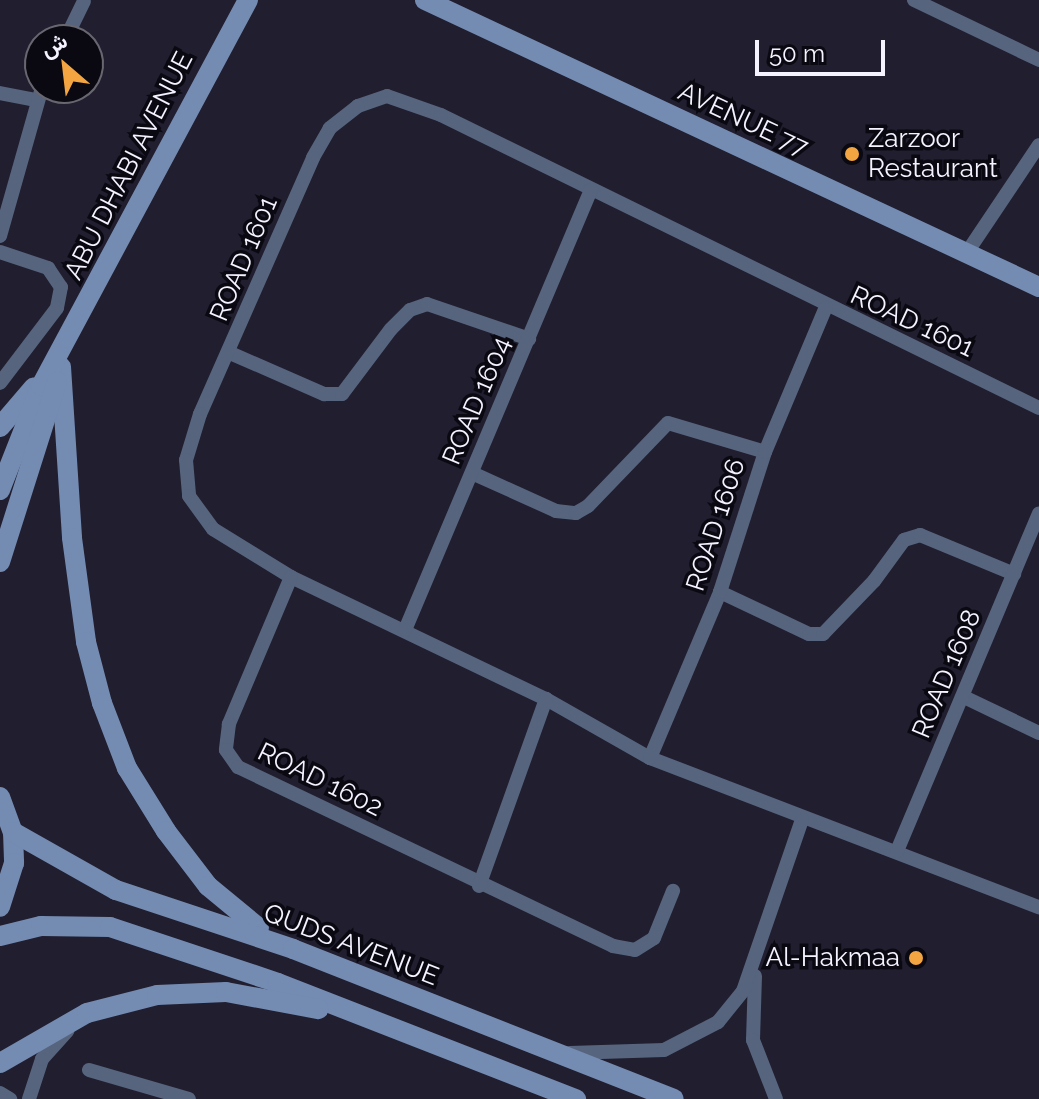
<!DOCTYPE html>
<html>
<head>
<meta charset="utf-8">
<style>
  body { margin:0 }
  #map { position:relative; width:1039px; height:1099px; overflow:hidden; background:#201e2f; font-family:Raleway,Vazirmatn,sans-serif }
  div>[style] { position:absolute }
  .street>* { height:14px; margin:-7px; padding:0 7px; transform-origin:7px; border-radius:7px; background:#56647d }
  .secondary>* { height:20px; margin:-10px; padding:0 10px; transform-origin:10px; border-radius:10px; background:#748bb2 }
  .dots>* { width:22px; height:22px; translate:-50% -50%; box-sizing:border-box; border:4px solid #0a0911; border-radius:50% }
  span { translate:-50% -50%; white-space:nowrap; text-align:center; line-height:1.15; -webkit-text-stroke:7px #0a0911; paint-order:stroke }
  .street-label { font-size:26px; color:#f4f3ff }
  .poi-label { font-size:26px; color:#f4f3ff }
  .left { translate:0 -50%; text-align:left }
  .right { translate:-100% -50%; text-align:right }
  .north { position:absolute; left:24px; top:24px; width:80px; height:80px; box-sizing:border-box; background:#0a0911; border:2px solid #686770; border-radius:50%; rotate:332deg; font-size:22px; font-weight:700; line-height:32px; text-align:center; color:#f4f3ff }
  .north::after { content:''; display:block; margin:auto; width:28px; height:36px; background:#f2a541; clip-path:polygon(50% 0,100% 100%,50% 72%,0 100%) }
  .scale { position:absolute; left:755px; top:40px; width:130px; height:36px; box-sizing:border-box; border:4px solid #f4f3ff; border-top:0; padding-left:10px; font-size:24px; line-height:28px; white-space:nowrap; color:#f4f3ff; -webkit-text-stroke:6px #0a0911; paint-order:stroke }
</style>
</head>
<body>
<div id="map">
  <div class="street">
    <i style="left:914px;top:0;width:139px;rotate:25.6deg"></i>
    <i style="left:65px;top:40px;width:43px;rotate:-64deg"></i>
    <i style="left:0;top:93px;width:37px;rotate:11deg"></i>
    <i style="left:0;top:236px;width:154px;rotate:-74.2deg"></i>
    <i style="left:0;top:252px;width:51px;rotate:18.4deg"></i>
    <i style="left:48px;top:268px;width:23px;rotate:56deg"></i>
    <i style="left:61px;top:287px;width:21px;rotate:101deg"></i>
    <i style="left:57px;top:308px;width:94px;rotate:127.2deg"></i>
    <i style="left:966px;top:254px;width:131px;rotate:-56.2deg"></i>
    <i style="left:230px;top:353px;width:103px;rotate:23.6deg"></i>
    <i style="left:324px;top:394px;width:18px"></i>
    <i style="left:342px;top:394px;width:81px;rotate:-53deg"></i>
    <i style="left:391px;top:329px;width:27px;rotate:-45deg"></i>
    <i style="left:410px;top:310px;width:18px;rotate:-19deg"></i>
    <i style="left:427px;top:304px;width:108px;rotate:18.9deg"></i>
    <i style="left:1039px;top:408px;width:666px;rotate:-153.9deg"></i>
    <i style="left:441px;top:115px;width:57px;rotate:-160.6deg"></i>
    <i style="left:387px;top:96px;width:31px;rotate:161deg"></i>
    <i style="left:358px;top:106px;width:36px;rotate:142deg"></i>
    <i style="left:330px;top:128px;width:34px;rotate:120deg"></i>
    <i style="left:313px;top:158px;width:280px;rotate:113.8deg"></i>
    <i style="left:200px;top:414px;width:48px;rotate:106.9deg"></i>
    <i style="left:186px;top:460px;width:36px;rotate:85deg"></i>
    <i style="left:189px;top:496px;width:41px;rotate:54deg"></i>
    <i style="left:213px;top:529px;width:92px;rotate:31.6deg"></i>
    <i style="left:291px;top:577px;width:283px;rotate:25.6deg"></i>
    <i style="left:546px;top:699px;width:120px;rotate:29.6deg"></i>
    <i style="left:650px;top:758px;width:417px;rotate:21deg"></i>
    <i style="left:472px;top:473px;width:92px;rotate:24.3deg"></i>
    <i style="left:556px;top:511px;width:20px;rotate:6deg"></i>
    <i style="left:576px;top:513px;width:14px;rotate:-30deg"></i>
    <i style="left:588px;top:506px;width:115px;rotate:-46.1deg"></i>
    <i style="left:668px;top:423px;width:101px;rotate:16.6deg"></i>
    <i style="left:291px;top:577px;width:160px;rotate:112.9deg"></i>
    <i style="left:229px;top:724px;width:26px;rotate:97deg"></i>
    <i style="left:226px;top:750px;width:21px;rotate:55deg"></i>
    <i style="left:238px;top:767px;width:416px;rotate:25.5deg"></i>
    <i style="left:613px;top:946px;width:22px;rotate:10deg"></i>
    <i style="left:635px;top:950px;width:22px;rotate:-32deg"></i>
    <i style="left:654px;top:938px;width:51px;rotate:-68deg"></i>
    <i style="left:720px;top:592px;width:98px;rotate:25.3deg"></i>
    <i style="left:809px;top:634px;width:14px"></i>
    <i style="left:823px;top:634px;width:74px;rotate:-46.1deg"></i>
    <i style="left:874px;top:581px;width:51px;rotate:-53.8deg"></i>
    <i style="left:904px;top:540px;width:17px;rotate:-17deg"></i>
    <i style="left:920px;top:535px;width:102px;rotate:22.5deg"></i>
    <i style="left:405px;top:630px;width:478px;rotate:-67.1deg"></i>
    <i style="left:964px;top:697px;width:83px;rotate:25.6deg"></i>
    <i style="left:650px;top:758px;width:180px;rotate:-67.1deg"></i>
    <i style="left:720px;top:592px;width:147px;rotate:-72.2deg"></i>
    <i style="left:765px;top:452px;width:157px;rotate:-67.2deg"></i>
    <i style="left:897px;top:851px;width:366px;rotate:-67.2deg"></i>
    <i style="left:479px;top:886px;width:199px;rotate:-70.3deg"></i>
    <i style="left:755px;top:976px;width:64px;rotate:91.8deg"></i>
    <i style="left:753px;top:1040px;width:63px;rotate:68.7deg"></i>
    <i style="left:570px;top:1053px;width:94px;rotate:-1.8deg"></i>
    <i style="left:664px;top:1050px;width:61px;rotate:-27.4deg"></i>
    <i style="left:718px;top:1022px;width:40px;rotate:-51deg"></i>
    <i style="left:743px;top:991px;width:181px;rotate:-71deg"></i>
    <i style="left:89px;top:1070px;width:104px;rotate:16.2deg"></i>
    <i style="left:0;top:1093px;width:12px;rotate:31deg"></i>
    <i style="left:29px;top:1099px;width:42px;rotate:-72deg"></i>
    <i style="left:42px;top:1059px;width:38px;rotate:-48deg"></i>
  </div>
  <div class="secondary">
    <i style="left:425px;top:0;width:678px;rotate:25.05deg"></i>
    <i style="left:61px;top:367px;width:171px;rotate:86.3deg"></i>
    <i style="left:72px;top:538px;width:105px;rotate:82.3deg"></i>
    <i style="left:86px;top:642px;width:63px;rotate:75.3deg"></i>
    <i style="left:102px;top:703px;width:70px;rotate:69deg"></i>
    <i style="left:127px;top:768px;width:74px;rotate:58.2deg"></i>
    <i style="left:166px;top:831px;width:69px;rotate:52.6deg"></i>
    <i style="left:208px;top:886px;width:66px;rotate:39.5deg"></i>
    <i style="left:0;top:427px;width:52px;rotate:-49.6deg"></i>
    <i style="left:0;top:490px;width:112px;rotate:-68.5deg"></i>
    <i style="left:41px;top:386px;width:438px;rotate:-61.8deg"></i>
    <i style="left:0;top:562px;width:189px;rotate:-72.4deg"></i>
    <i style="left:0;top:797px;width:37px;rotate:70deg"></i>
    <i style="left:13px;top:832px;width:31px;rotate:88deg"></i>
    <i style="left:14px;top:863px;width:46px;rotate:107.7deg"></i>
    <i style="left:13px;top:832px;width:118px;rotate:29.4deg"></i>
    <i style="left:116px;top:890px;width:187px;rotate:18.4deg"></i>
    <i style="left:293px;top:949px;width:409px;rotate:21.5deg"></i>
    <i style="left:0;top:936px;width:42px;rotate:-13.7deg"></i>
    <i style="left:41px;top:926px;width:69px;rotate:0.8deg"></i>
    <i style="left:110px;top:927px;width:177px;rotate:18.4deg"></i>
    <i style="left:278px;top:983px;width:320px;rotate:21.3deg"></i>
    <i style="left:0;top:1063px;width:100px;rotate:-29.9deg"></i>
    <i style="left:87px;top:1013px;width:72px;rotate:-14.4deg"></i>
    <i style="left:157px;top:995px;width:69px;rotate:-2.5deg"></i>
    <i style="left:226px;top:992px;width:94px;rotate:10.5deg"></i>
  </div>
  <div class="dots">
    <i style="left:852px;top:154px;background:#f2a541"></i>
    <i style="left:916px;top:958px;background:#f2a541"></i>
  </div>
  <div class="street-label">
    <span style="left:743px;top:120px;rotate:25deg">AVENUE 77</span>
    <span style="left:129px;top:166px;rotate:-63deg">ABU DHABI AVENUE</span>
    <span style="left:244px;top:259px;rotate:-67deg">ROAD 1601</span>
    <span style="left:912px;top:322px;rotate:25deg">ROAD 1601</span>
    <span style="left:477px;top:401px;rotate:-67deg">ROAD 1604</span>
    <span style="left:716px;top:525px;rotate:-72deg">ROAD 1606</span>
    <span style="left:947px;top:674px;rotate:-67deg">ROAD 1608</span>
    <span style="left:320px;top:780px;rotate:26deg">ROAD 1602</span>
    <span style="left:351px;top:945px;rotate:21deg">QUDS AVENUE</span>
  </div>
  <div class="poi-label">
    <span class="left" style="left:868px;top:154px">Zarzoor<br>Restaurant</span>
    <span class="right" style="left:900px;top:958px">Al-Hakmaa</span>
  </div>
  <div class="north">ش</div>
  <div class="scale">50 m</div>
</div>
</body>
</html>
